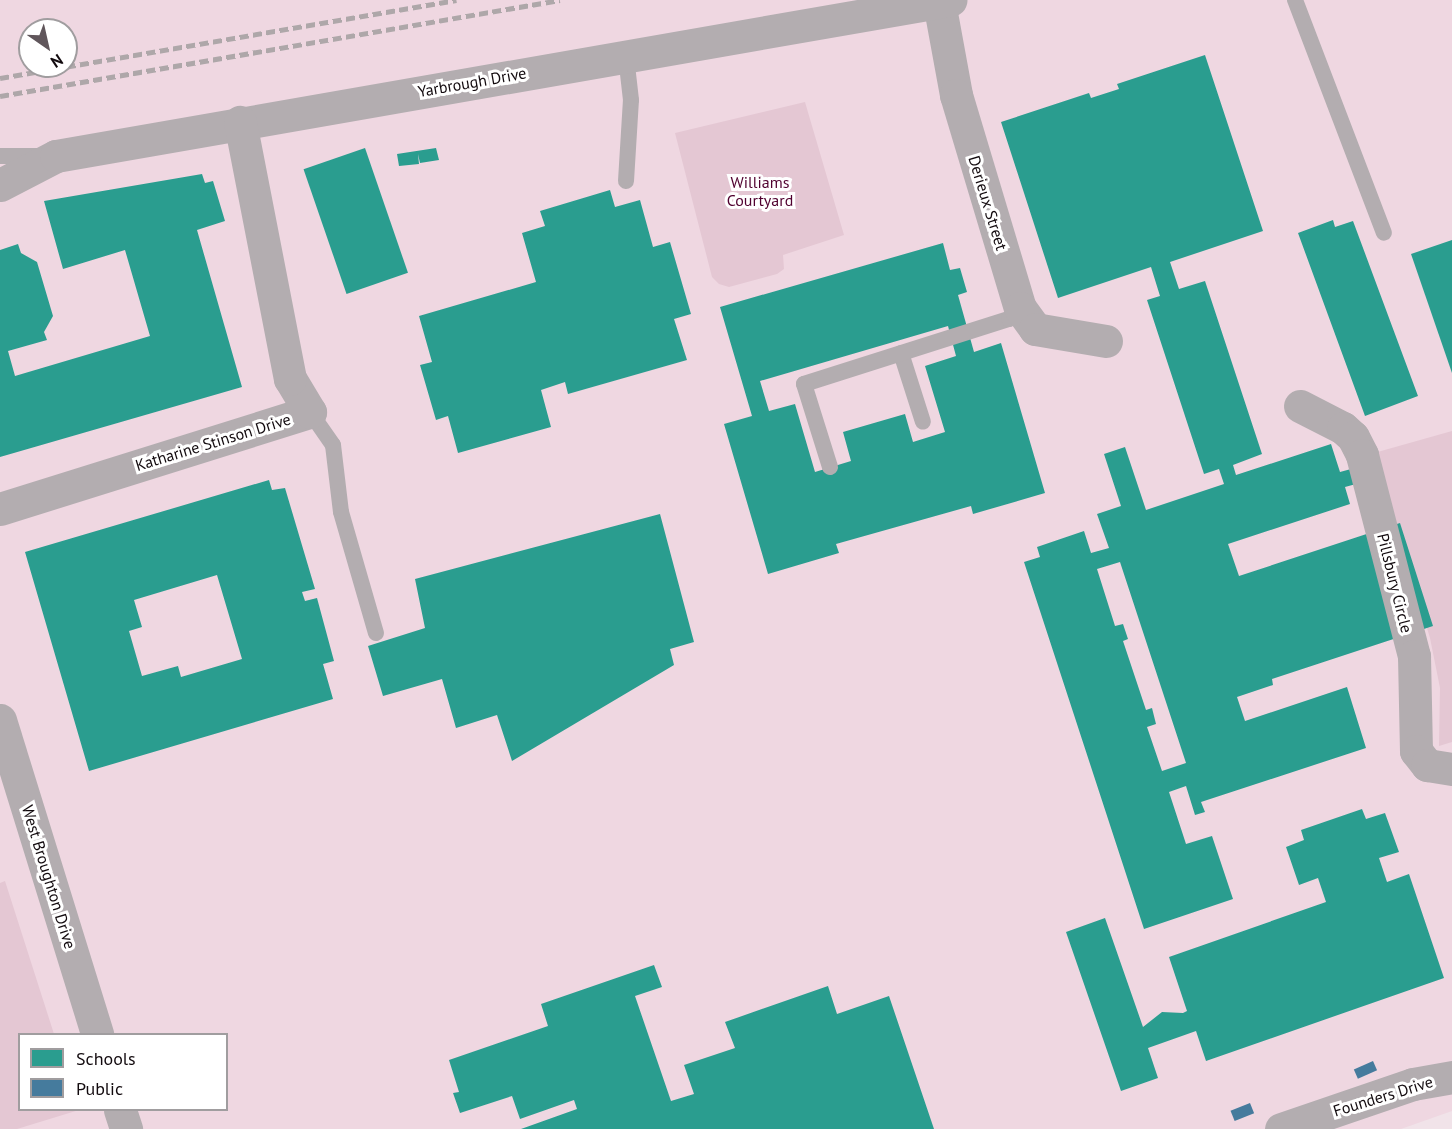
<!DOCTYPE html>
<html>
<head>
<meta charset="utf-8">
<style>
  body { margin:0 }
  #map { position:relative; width:1452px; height:1129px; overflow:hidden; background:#f1e3e9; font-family:"PT Sans",sans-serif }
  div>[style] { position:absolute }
  .built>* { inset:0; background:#efd7e1 }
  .green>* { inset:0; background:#e4c7d3 }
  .schools>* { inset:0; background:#2a9d8f; transform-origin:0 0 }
  .public>* { inset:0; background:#457b9d; transform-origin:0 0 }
  .service>* { height:16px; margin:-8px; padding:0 8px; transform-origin:8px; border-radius:8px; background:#b3adb0 }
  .minor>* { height:33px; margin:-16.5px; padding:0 16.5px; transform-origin:16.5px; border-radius:16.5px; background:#b3adb0 }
  .rail>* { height:4.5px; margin-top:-2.25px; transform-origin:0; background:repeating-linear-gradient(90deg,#aea7a9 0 9px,transparent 0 13.5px) }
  span { translate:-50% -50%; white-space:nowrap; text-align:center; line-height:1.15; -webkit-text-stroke:6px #fff; paint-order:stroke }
  .street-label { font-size:16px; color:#120a0e }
  .park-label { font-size:16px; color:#50002f }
  .legend { position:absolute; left:18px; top:1033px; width:210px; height:78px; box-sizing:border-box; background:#fff; border:2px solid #a09d9f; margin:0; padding:8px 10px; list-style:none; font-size:18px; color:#120a0e }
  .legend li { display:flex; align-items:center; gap:12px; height:30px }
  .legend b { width:30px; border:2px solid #a09d9f }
  .north { position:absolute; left:18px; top:18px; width:60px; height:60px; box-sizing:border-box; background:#fff; border:2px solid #a09d9f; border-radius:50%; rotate:146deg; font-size:16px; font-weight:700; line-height:24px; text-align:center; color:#120a0e }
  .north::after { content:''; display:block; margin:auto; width:21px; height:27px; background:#60565b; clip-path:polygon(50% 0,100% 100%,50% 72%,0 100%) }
</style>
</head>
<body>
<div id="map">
  <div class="built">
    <i style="clip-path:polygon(evenodd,0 0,1452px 0,1452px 1111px,1401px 1129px,0 1129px,0 0,30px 30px,66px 30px,66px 66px,30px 66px,30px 30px,0 0,20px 1034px,226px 1034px,226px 1110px,20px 1110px,20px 1034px)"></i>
  </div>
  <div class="green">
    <i style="clip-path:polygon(805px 102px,844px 235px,783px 255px,784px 269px,777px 274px,729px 287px,719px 284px,712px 277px,675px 133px)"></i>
    <i style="clip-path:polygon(1452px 431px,1452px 742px,1439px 746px,1440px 688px,1430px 638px,1374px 453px)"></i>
    <i style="clip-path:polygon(5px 881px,54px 1034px,20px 1034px,20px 1110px,79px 1110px,17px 1129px,0 1129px,0 883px)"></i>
  </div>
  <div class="schools">
    <i style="clip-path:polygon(evenodd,1205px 55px,1263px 231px,1170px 262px,1179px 289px,1205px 281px,1262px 454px,1233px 465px,1236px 475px,1331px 444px,1340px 472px,1351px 469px,1356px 484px,1345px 487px,1350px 504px,1228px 544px,1239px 576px,1400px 523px,1433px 626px,1272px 679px,1273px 685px,1237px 697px,1245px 721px,1347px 687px,1366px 748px,1201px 802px,1205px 812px,1195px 815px,1186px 786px,1169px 792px,1186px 844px,1212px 836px,1233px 899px,1144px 929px,1024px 562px,1040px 557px,1037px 547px,1084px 531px,1091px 553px,1109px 548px,1097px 514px,1121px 506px,1104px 454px,1125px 447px,1146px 510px,1224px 484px,1219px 469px,1204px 474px,1147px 300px,1160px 296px,1151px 267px,1058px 298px,1001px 122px,1089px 93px,1091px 98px,1119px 89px,1117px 84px,1205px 55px,1120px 562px,1186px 763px,1162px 771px,1147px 727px,1156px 724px,1152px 708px,1146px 710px,1123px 641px,1128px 639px,1123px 624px,1115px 626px,1097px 569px,1120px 562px)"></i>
    <i style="left:365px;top:148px;width:132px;height:65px;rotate:71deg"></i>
    <i style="clip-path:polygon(436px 148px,439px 160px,420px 163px,418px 154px,419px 164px,399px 166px,397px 154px)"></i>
    <i style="clip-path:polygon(202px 174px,205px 183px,213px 181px,225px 221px,197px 230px,242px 387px,0 457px,0 250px,18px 244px,21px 253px,37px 262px,53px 316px,44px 332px,47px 340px,8px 351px,15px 376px,150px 336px,125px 250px,63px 269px,44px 201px)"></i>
    <i style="clip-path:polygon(610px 190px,615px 207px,640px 200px,653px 247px,670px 242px,691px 314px,674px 319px,687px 360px,568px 394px,565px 382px,541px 390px,551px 427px,458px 453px,448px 416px,436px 420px,420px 365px,432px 362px,419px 316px,536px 282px,522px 233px,545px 226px,540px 211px)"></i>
    <i style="clip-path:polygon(1333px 220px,1335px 227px,1353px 221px,1418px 396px,1365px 416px,1298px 233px)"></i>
    <i style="clip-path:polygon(1452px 240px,1452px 373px,1411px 254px)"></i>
    <i style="clip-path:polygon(evenodd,943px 243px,950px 270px,960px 268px,967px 292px,958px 295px,974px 352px,1001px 343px,1045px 493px,973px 514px,971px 506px,836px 544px,839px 553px,768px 574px,724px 424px,752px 416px,720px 307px,943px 243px,948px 326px,956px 356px,925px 366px,945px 432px,913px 442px,905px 414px,843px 432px,851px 461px,815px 472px,795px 404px,769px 411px,760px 381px,948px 326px)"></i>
    <i style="clip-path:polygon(evenodd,269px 480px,272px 490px,285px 488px,315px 589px,302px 592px,305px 601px,317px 598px,334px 661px,323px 664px,333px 699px,89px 771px,25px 552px,269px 480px,217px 575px,242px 659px,181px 677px,178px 666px,142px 676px,129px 631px,142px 627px,134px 600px,217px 575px)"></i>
    <i style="clip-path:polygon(660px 514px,694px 642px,670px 649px,674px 665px,512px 761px,497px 715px,456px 728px,442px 679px,383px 696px,368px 646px,425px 628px,415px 579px)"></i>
    <i style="clip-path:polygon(1362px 809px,1366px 819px,1385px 813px,1399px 852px,1379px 858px,1387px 882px,1409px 874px,1444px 978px,1206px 1061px,1196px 1031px,1148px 1048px,1158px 1078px,1121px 1091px,1066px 932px,1105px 918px,1143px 1027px,1162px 1012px,1183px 1013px,1187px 1011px,1169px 957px,1326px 902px,1318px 878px,1299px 885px,1286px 847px,1304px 840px,1301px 830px)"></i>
    <i style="clip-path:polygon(654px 965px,662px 987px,635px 996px,671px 1101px,694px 1094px,684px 1065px,735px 1048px,725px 1022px,828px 986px,837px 1014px,889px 996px,934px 1129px,521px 1129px,577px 1109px,574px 1100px,520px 1119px,512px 1096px,460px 1113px,453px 1093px,459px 1092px,449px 1060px,548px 1026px,541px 1004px)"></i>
  </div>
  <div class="public">
    <i style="left:1373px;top:1061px;width:10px;height:21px;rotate:66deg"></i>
    <i style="left:1250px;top:1103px;width:11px;height:21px;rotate:68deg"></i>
  </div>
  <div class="service">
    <i style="left:1295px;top:0;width:249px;rotate:69.1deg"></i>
    <i style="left:0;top:156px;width:40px"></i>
    <i style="left:626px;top:181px;width:81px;rotate:-86.5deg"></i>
    <i style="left:631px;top:100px;width:44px;rotate:-96.5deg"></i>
    <i style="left:901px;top:353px;width:72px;rotate:72.3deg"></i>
    <i style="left:310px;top:412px;width:40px;rotate:55.1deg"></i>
    <i style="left:333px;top:445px;width:67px;rotate:83.2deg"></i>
    <i style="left:341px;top:512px;width:126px;rotate:73.9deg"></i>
    <i style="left:830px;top:467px;width:87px;rotate:-107.4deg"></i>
    <i style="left:804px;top:384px;width:215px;rotate:-17.6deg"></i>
    <i style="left:1009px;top:319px;width:16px;rotate:-45deg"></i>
  </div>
  <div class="minor">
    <i style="left:939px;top:2px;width:95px;rotate:79.6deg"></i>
    <i style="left:956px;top:95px;width:222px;rotate:73.3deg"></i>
    <i style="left:1020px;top:308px;width:26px;rotate:54deg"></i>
    <i style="left:1035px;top:329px;width:72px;rotate:9.6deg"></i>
    <i style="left:0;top:185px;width:63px;rotate:-27.4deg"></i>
    <i style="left:56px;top:156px;width:908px;rotate:-9.9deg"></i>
    <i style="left:1300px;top:406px;width:48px;rotate:27.1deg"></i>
    <i style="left:1343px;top:428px;width:13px;rotate:42deg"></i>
    <i style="left:1353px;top:437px;width:20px;rotate:63deg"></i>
    <i style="left:1362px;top:455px;width:208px;rotate:75.5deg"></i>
    <i style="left:1414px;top:656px;width:95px;rotate:88.8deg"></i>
    <i style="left:1416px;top:751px;width:18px;rotate:52deg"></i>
    <i style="left:1427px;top:765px;width:25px;rotate:9deg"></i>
    <i style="left:0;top:509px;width:325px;rotate:-17.4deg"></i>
    <i style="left:310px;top:412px;width:39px;rotate:-121deg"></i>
    <i style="left:290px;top:379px;width:262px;rotate:-101deg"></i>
    <i style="left:0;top:720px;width:329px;rotate:72.8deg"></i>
    <i style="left:120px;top:1110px;width:20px;rotate:72deg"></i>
    <i style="left:1281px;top:1129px;width:139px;rotate:-18.8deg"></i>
    <i style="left:1413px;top:1084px;width:40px;rotate:-10deg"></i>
  </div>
  <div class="rail">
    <i style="left:0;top:78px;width:463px;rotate:-9.7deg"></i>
    <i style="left:0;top:96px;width:568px;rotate:-9.73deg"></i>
  </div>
  <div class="street-label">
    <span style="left:472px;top:82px;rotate:-10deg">Yarbrough Drive</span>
    <span style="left:988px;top:203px;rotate:73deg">Derieux Street</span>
    <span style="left:213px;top:442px;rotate:-17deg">Katharine Stinson Drive</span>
    <span style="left:1395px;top:583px;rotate:76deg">Pillsbury Circle</span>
    <span style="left:49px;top:877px;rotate:73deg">West Broughton Drive</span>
    <span style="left:1383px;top:1096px;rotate:-17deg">Founders Drive</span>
  </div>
  <div class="park-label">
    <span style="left:760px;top:191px">Williams<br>Courtyard</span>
  </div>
  <ul class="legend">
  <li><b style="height:16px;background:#2a9d8f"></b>Schools</li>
  <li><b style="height:16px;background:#457b9d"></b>Public</li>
  </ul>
  <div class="north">N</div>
</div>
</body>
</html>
